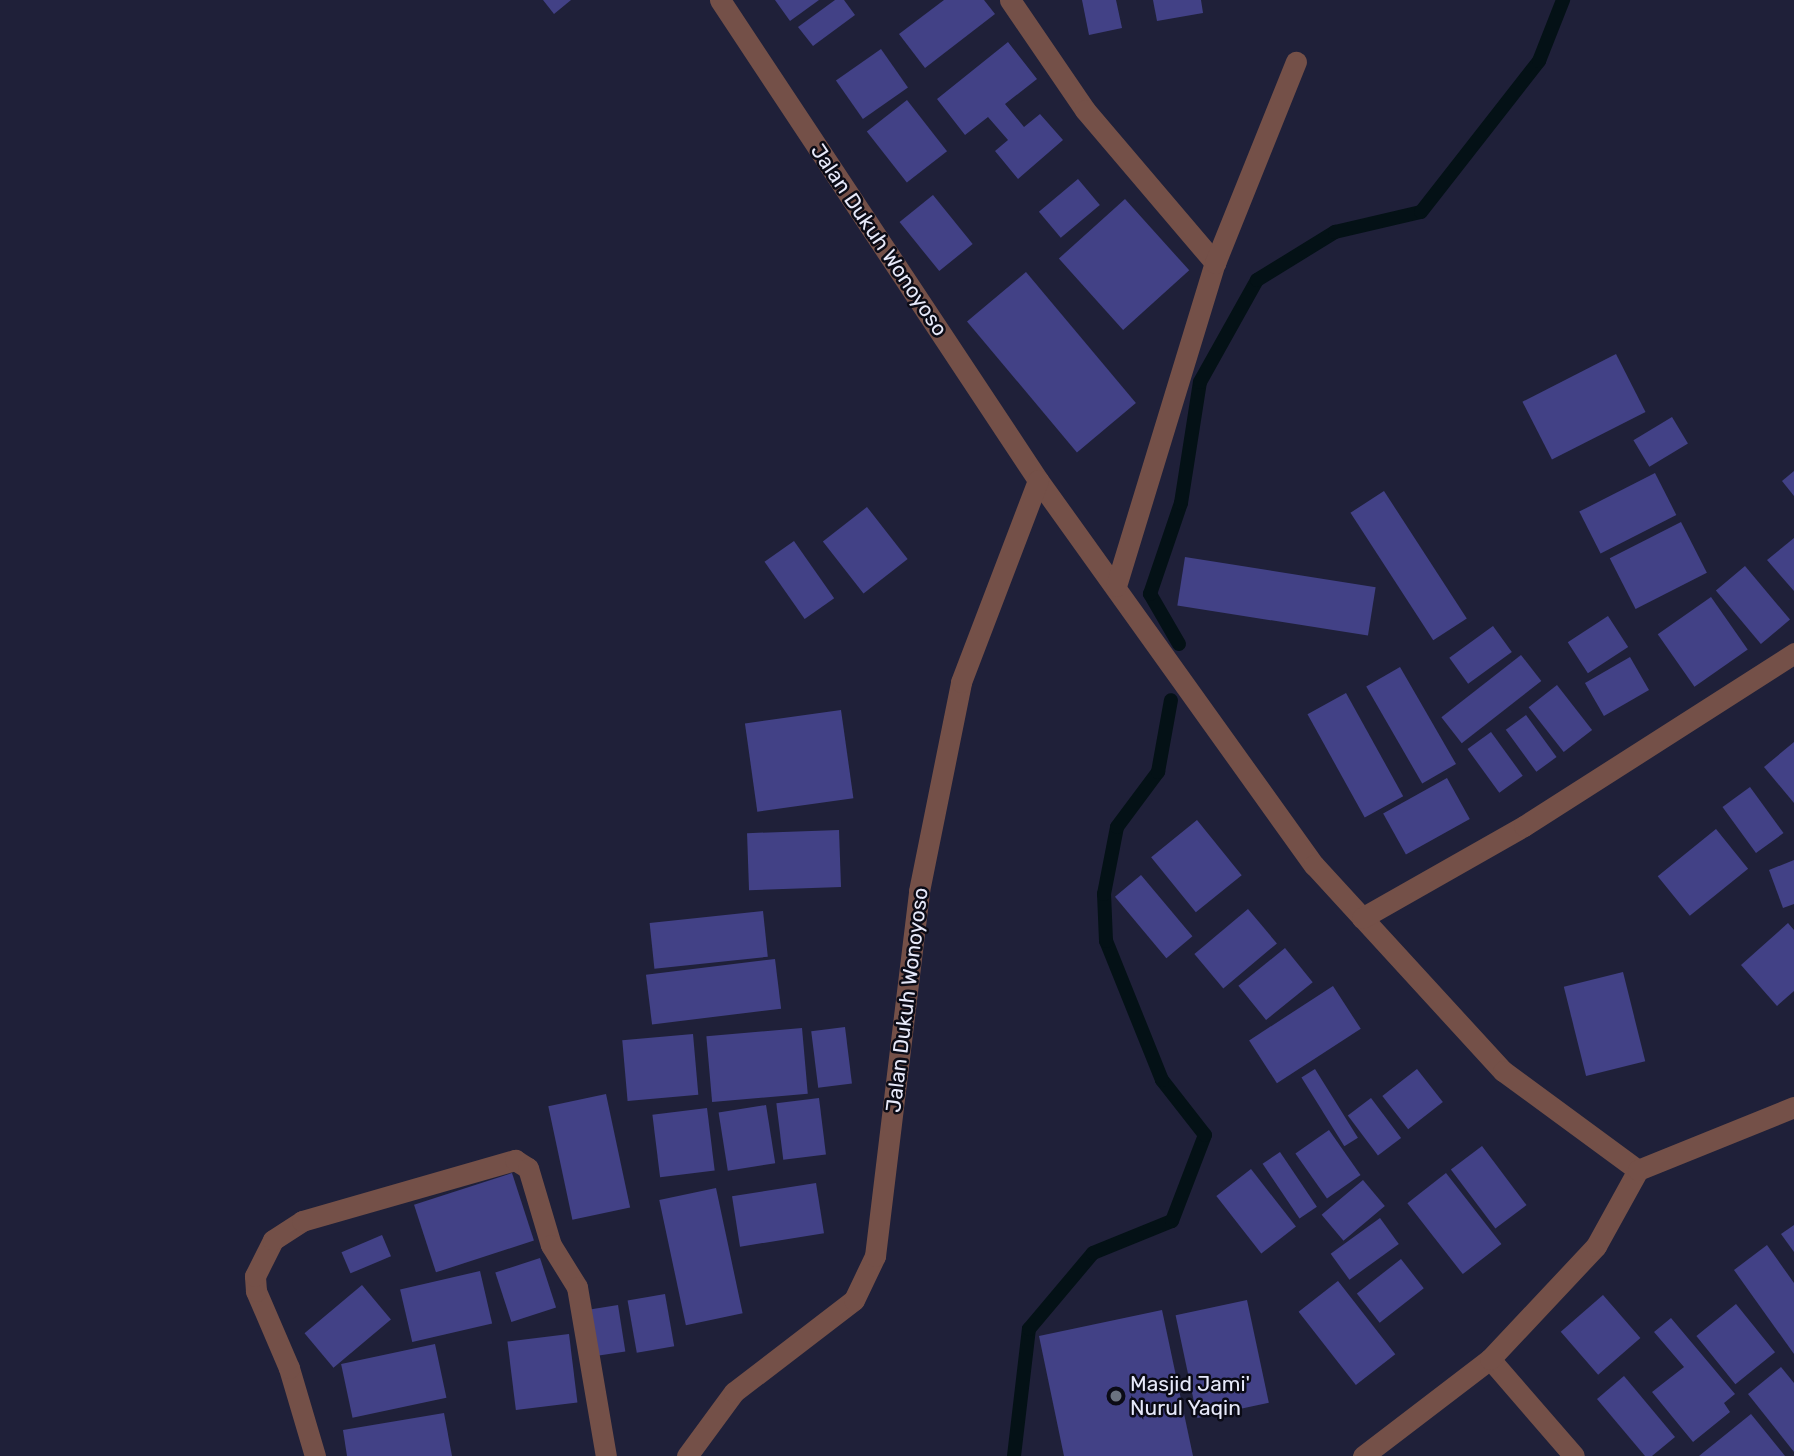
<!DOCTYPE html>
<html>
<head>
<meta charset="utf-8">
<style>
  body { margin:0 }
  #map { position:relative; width:1794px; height:1456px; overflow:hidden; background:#1f2039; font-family:Rubik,sans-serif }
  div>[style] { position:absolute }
  .stream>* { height:14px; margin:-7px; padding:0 7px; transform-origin:7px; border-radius:7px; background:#041116 }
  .building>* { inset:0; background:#424186; transform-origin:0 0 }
  .street>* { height:21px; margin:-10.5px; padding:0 10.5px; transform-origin:10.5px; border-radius:10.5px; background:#745048 }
  .dots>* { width:19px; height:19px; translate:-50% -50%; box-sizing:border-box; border:4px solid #0b0b16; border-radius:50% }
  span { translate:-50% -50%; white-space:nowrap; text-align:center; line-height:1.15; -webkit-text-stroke:5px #0b0b16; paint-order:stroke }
  .street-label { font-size:21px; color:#e7e9fa }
  .poi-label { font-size:21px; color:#e7e9fa }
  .left { translate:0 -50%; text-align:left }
</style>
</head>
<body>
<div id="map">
  <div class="stream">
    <i style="left:1179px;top:644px;width:58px;rotate:-120.1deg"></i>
    <i style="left:1150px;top:594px;width:96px;rotate:-71.2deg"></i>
    <i style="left:1181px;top:503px;width:122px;rotate:-81.1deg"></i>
    <i style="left:1200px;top:382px;width:117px;rotate:-60.8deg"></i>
    <i style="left:1257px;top:280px;width:92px;rotate:-31.6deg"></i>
    <i style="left:1335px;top:232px;width:88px;rotate:-13.1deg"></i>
    <i style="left:1421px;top:212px;width:192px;rotate:-52deg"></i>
    <i style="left:1539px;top:61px;width:66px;rotate:-68.5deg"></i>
    <i style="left:1014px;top:1456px;width:128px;rotate:-83.3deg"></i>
    <i style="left:1029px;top:1329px;width:99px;rotate:-49.9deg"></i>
    <i style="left:1093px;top:1253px;width:85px;rotate:-22.1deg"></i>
    <i style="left:1172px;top:1221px;width:92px;rotate:-69deg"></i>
    <i style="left:1205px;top:1135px;width:70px;rotate:-128deg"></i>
    <i style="left:1162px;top:1080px;width:150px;rotate:-111.9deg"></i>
    <i style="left:1106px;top:941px;width:47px;rotate:-92.4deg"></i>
    <i style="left:1104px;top:894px;width:68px;rotate:-79deg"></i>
    <i style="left:1117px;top:827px;width:69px;rotate:-53.3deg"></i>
    <i style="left:1158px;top:772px;width:73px;rotate:-79.8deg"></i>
  </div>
  <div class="building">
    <i style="clip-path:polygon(543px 0,571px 0,554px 14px)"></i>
    <i style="clip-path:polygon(775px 0,819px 0,790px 21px)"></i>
    <i style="clip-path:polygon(835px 0,844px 0,855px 15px,813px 46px,798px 27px)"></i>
    <i style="clip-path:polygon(944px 0,984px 0,995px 14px,925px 68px,899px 34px)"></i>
    <i style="clip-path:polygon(1082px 0,1116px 0,1122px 28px,1089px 35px)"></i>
    <i style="clip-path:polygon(1153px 0,1201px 0,1203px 13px,1157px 21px)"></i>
    <i style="clip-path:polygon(1008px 42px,1037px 79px,1005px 104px,1024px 127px,1040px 114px,1063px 140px,1018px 179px,995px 151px,1008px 140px,988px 117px,965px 135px,937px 99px)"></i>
    <i style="left:881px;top:49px;width:47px;height:55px;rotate:55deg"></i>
    <i style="left:907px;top:100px;width:65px;height:51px;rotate:52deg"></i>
    <i style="left:1078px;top:179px;width:34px;height:51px;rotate:50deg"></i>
    <i style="left:933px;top:195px;width:63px;height:43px;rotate:51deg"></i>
    <i style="left:1125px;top:199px;width:96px;height:89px;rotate:48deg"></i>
    <i style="left:1026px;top:272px;width:171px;height:77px;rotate:50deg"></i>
    <i style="left:1616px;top:354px;width:65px;height:105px;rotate:63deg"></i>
    <i style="left:1672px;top:417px;width:31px;height:45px;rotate:59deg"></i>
    <i style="clip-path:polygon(1794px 471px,1794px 496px,1782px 481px)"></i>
    <i style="left:1655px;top:473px;width:47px;height:85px;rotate:63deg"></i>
    <i style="left:1384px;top:491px;width:152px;height:40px;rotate:57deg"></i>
    <i style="left:867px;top:507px;width:66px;height:56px;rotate:52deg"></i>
    <i style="left:1681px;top:522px;width:57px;height:80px;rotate:63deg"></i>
    <i style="clip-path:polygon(1794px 538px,1794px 591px,1767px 560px)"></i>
    <i style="left:794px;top:541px;width:70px;height:36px;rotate:55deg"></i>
    <i style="left:1185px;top:557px;width:193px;height:49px;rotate:9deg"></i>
    <i style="left:1745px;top:566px;width:70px;height:38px;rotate:50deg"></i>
    <i style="left:1711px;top:597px;width:64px;height:65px;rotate:55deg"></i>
    <i style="left:1608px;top:616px;width:37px;height:48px;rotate:57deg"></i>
    <i style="left:1493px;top:626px;width:32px;height:54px;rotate:54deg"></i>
    <i style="left:1521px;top:655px;width:33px;height:101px;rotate:52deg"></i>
    <i style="left:1630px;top:657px;width:38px;height:52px;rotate:60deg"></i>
    <i style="left:1400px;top:667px;width:112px;height:39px;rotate:60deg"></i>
    <i style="left:1557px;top:685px;width:57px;height:36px;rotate:52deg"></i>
    <i style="left:1346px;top:693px;width:118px;height:44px;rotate:61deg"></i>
    <i style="left:841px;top:710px;width:89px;height:97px;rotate:82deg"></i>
    <i style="left:1526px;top:715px;width:52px;height:25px;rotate:54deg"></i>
    <i style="left:1491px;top:732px;width:54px;height:29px;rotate:54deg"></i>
    <i style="clip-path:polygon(1794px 742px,1794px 803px,1764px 767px)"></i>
    <i style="left:1447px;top:778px;width:47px;height:73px;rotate:61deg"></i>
    <i style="left:1750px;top:787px;width:57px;height:34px;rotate:54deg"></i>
    <i style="left:1197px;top:820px;width:71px;height:59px;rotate:51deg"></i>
    <i style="left:1716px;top:829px;width:51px;height:75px;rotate:51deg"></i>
    <i style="left:839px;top:830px;width:57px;height:92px;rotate:88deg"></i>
    <i style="clip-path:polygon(1794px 860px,1794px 904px,1783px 908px,1769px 870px)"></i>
    <i style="left:1141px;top:875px;width:80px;height:34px;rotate:50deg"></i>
    <i style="left:1248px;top:909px;width:45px;height:70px;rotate:50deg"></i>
    <i style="left:763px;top:911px;width:46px;height:114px;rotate:84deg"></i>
    <i style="clip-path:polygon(1788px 923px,1794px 930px,1794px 991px,1777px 1006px,1741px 965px)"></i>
    <i style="left:1285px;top:948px;width:44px;height:60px;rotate:51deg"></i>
    <i style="left:775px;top:959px;width:50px;height:130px;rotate:83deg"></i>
    <i style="left:1623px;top:972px;width:92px;height:61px;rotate:76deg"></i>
    <i style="left:1333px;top:986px;width:51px;height:100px;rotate:57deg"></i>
    <i style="left:845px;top:1027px;width:57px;height:34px;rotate:83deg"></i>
    <i style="left:802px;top:1028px;width:66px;height:96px;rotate:85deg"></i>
    <i style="left:693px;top:1034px;width:61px;height:71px;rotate:85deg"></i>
    <i style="left:1315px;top:1069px;width:81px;height:16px;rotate:58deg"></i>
    <i style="left:1417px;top:1069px;width:42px;height:44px;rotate:52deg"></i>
    <i style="left:606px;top:1094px;width:116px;height:59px;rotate:78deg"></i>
    <i style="left:819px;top:1098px;width:57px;height:43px;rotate:83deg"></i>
    <i style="left:1371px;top:1098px;width:50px;height:29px;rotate:53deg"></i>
    <i style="left:766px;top:1105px;width:59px;height:48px;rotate:81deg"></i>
    <i style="left:707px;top:1108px;width:63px;height:55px;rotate:83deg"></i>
    <i style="left:1329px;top:1130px;width:55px;height:41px;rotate:55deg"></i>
    <i style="left:1482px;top:1146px;width:74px;height:39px;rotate:53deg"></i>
    <i style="left:1280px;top:1152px;width:66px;height:21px;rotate:56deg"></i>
    <i style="left:1251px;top:1169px;width:73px;height:44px;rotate:52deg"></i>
    <i style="left:512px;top:1173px;width:71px;height:103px;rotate:72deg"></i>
    <i style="left:1446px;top:1173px;width:90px;height:49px;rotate:52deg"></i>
    <i style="left:1363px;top:1180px;width:34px;height:54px;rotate:50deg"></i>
    <i style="left:816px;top:1183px;width:51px;height:85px;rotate:81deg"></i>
    <i style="left:716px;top:1188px;width:128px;height:58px;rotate:78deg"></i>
    <i style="left:1380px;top:1218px;width:32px;height:61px;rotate:54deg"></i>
    <i style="clip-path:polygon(1794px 1225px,1794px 1252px,1781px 1234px)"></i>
    <i style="left:382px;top:1235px;width:23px;height:44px;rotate:67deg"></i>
    <i style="clip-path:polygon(1767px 1245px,1794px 1283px,1794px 1354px,1734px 1270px)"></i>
    <i style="left:540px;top:1258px;width:52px;height:47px;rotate:72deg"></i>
    <i style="left:1401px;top:1259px;width:37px;height:56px;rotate:52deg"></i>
    <i style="left:480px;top:1271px;width:54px;height:82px;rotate:77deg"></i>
    <i style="left:1338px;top:1281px;width:93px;height:50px;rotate:52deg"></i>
    <i style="left:362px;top:1285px;width:45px;height:75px;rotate:50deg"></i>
    <i style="left:665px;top:1294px;width:53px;height:38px;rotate:80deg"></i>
    <i style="left:1603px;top:1295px;width:57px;height:56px;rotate:49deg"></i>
    <i style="left:1247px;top:1300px;width:105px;height:73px;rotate:78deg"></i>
    <i style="left:1736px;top:1304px;width:62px;height:51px;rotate:51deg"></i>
    <i style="left:618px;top:1305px;width:47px;height:30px;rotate:81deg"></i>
    <i style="clip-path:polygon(1162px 1310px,1193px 1456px,1064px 1456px,1039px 1336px)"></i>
    <i style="clip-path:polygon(1671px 1318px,1735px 1394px,1724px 1403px,1730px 1412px,1693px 1442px,1652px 1392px,1684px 1367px,1654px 1332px)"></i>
    <i style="left:569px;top:1334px;width:69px;height:62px;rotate:83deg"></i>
    <i style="left:435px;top:1344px;width:55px;height:96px;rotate:78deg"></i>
    <i style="clip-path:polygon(1781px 1367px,1794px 1383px,1794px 1452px,1748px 1394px)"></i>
    <i style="clip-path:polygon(1624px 1376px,1675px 1437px,1652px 1456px,1645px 1456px,1597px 1399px)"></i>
    <i style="clip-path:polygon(444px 1413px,452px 1456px,347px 1456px,343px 1430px)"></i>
    <i style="clip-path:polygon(1751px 1414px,1785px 1456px,1699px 1456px)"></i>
  </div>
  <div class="street">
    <i style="left:720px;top:0;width:576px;rotate:56.48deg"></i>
    <i style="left:1038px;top:480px;width:474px;rotate:54.4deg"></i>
    <i style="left:1314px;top:865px;width:280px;rotate:47.5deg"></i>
    <i style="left:1503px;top:1071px;width:167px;rotate:36.3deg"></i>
    <i style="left:1010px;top:0;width:133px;rotate:55.7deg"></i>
    <i style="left:1085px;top:110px;width:201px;rotate:49.6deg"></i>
    <i style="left:1116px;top:586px;width:338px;rotate:-73deg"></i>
    <i style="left:1215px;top:263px;width:217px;rotate:-68.1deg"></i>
    <i style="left:1362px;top:918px;width:186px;rotate:-29.6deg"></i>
    <i style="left:1524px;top:826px;width:321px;rotate:-32.6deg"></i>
    <i style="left:1490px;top:1359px;width:128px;rotate:49.1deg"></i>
    <i style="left:315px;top:1456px;width:92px;rotate:-106.5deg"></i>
    <i style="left:289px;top:1368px;width:84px;rotate:-113.2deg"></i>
    <i style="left:256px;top:1291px;width:15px;rotate:-94deg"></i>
    <i style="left:255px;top:1276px;width:40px;rotate:-63.4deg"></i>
    <i style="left:273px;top:1240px;width:35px;rotate:-33deg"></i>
    <i style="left:302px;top:1221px;width:222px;rotate:-16deg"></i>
    <i style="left:515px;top:1160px;width:15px;rotate:32deg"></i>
    <i style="left:528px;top:1168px;width:80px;rotate:73.4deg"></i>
    <i style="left:551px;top:1245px;width:49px;rotate:58.2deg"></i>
    <i style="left:577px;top:1287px;width:171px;rotate:80.3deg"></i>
    <i style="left:687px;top:1456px;width:79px;rotate:-53.7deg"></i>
    <i style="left:734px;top:1392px;width:151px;rotate:-37.5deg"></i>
    <i style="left:854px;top:1300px;width:49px;rotate:-64.5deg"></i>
    <i style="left:875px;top:1256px;width:368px;rotate:-83.1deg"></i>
    <i style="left:919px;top:891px;width:213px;rotate:-78.6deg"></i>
    <i style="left:961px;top:682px;width:216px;rotate:-69.1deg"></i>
    <i style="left:1363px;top:1456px;width:160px;rotate:-37.4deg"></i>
    <i style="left:1490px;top:1359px;width:155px;rotate:-46.8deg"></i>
    <i style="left:1596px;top:1246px;width:87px;rotate:-61.1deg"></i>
    <i style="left:1638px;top:1170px;width:168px;rotate:-22deg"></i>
  </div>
  <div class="dots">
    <i style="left:1116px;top:1396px;background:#6b7280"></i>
  </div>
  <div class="street-label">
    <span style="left:879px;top:240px;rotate:56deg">Jalan Dukuh Wonoyoso</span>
    <span style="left:907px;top:1000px;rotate:-83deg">Jalan Dukuh Wonoyoso</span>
  </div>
  <div class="poi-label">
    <span class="left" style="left:1130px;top:1396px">Masjid Jami'<br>Nurul Yaqin</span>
  </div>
</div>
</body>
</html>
